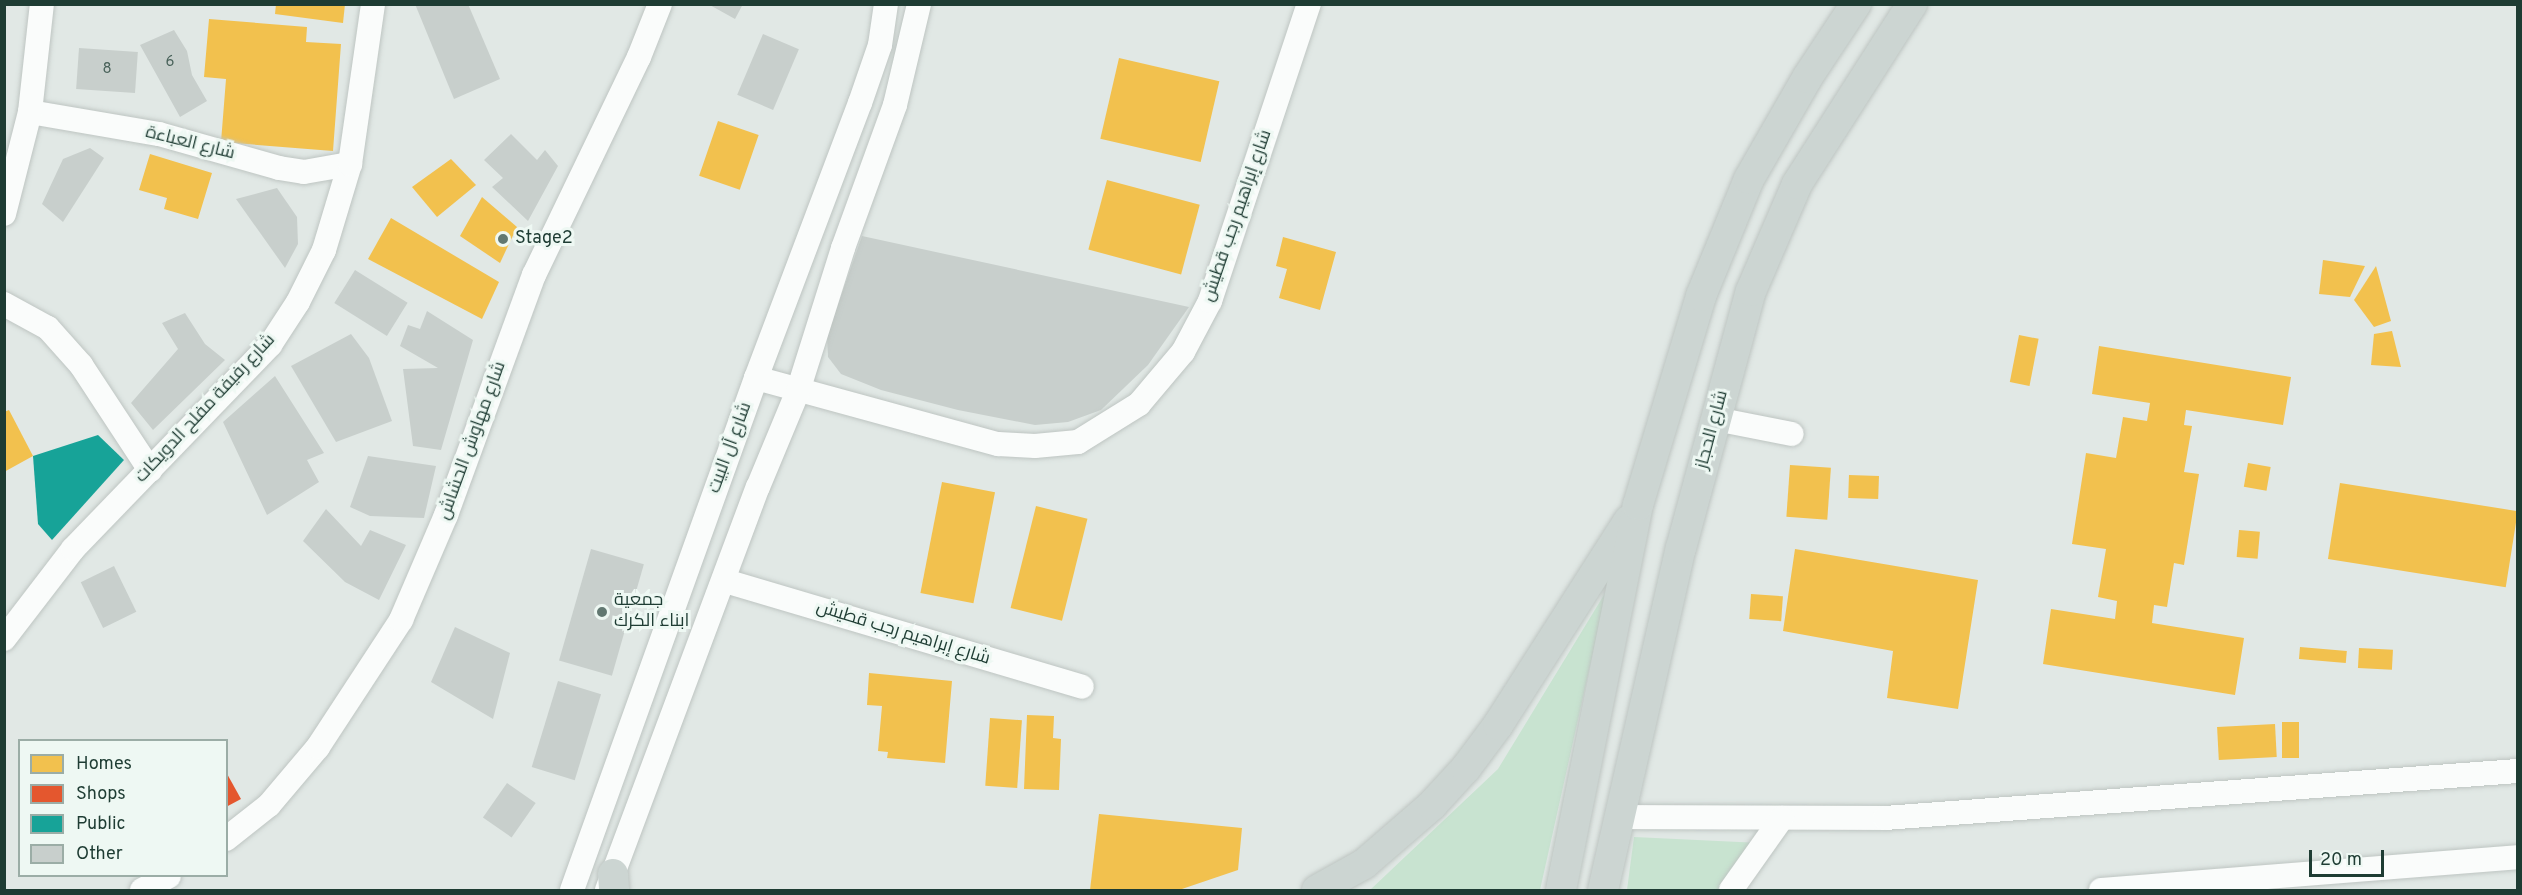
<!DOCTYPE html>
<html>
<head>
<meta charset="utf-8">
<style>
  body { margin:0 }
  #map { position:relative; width:2522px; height:895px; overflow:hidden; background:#e1e8e5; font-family:Overpass,Cairo,sans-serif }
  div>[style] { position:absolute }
  .green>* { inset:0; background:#c8e3d0 }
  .homes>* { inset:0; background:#f2c14e; transform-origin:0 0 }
  .shops>* { inset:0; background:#e4572e }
  .public>* { inset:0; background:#17a398 }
  .building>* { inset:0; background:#c8cfcc; transform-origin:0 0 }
  .roads { filter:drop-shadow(0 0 2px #bec5c2) drop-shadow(0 0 2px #bec5c2) }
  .minor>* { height:24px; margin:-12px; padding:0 12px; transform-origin:12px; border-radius:12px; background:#fafcfb }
  .major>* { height:30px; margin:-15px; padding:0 15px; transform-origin:15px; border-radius:15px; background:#ccd5d2 }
  .dots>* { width:16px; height:16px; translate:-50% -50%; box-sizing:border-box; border:3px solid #eef8f3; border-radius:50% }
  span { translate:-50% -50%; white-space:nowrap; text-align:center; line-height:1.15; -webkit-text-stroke:6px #eef8f3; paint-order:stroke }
  .number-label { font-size:15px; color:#49625a }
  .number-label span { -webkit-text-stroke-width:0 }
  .street-label { font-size:18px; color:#1e3c33 }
  .poi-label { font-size:18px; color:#1e3c33 }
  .left { translate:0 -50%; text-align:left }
  .frame { position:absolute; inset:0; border:6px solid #1e3c33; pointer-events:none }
  .legend { position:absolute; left:18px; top:739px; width:210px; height:138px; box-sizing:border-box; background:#eef8f3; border:2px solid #9bada6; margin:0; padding:8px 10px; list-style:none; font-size:18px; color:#1e3c33 }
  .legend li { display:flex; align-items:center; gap:12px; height:30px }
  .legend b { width:30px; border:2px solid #9bada6 }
  .scale { position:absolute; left:2309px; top:850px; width:75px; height:27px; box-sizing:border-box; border:3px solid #1e3c33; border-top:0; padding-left:8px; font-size:18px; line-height:21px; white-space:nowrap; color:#1e3c33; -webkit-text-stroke:4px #eef8f3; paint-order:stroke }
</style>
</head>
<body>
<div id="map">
  <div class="green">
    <i style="clip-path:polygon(1607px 590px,1540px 890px,1370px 890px,1498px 769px)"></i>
    <i style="clip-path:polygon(1634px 837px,1760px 843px,1729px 890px,1627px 890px)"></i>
  </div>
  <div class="homes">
    <i style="clip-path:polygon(276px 4px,345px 4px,343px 23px,275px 14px)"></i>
    <i style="clip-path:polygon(209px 19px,307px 27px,306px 42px,341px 44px,333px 151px,221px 142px,226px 79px,204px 77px)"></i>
    <i style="left:1119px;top:58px;width:103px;height:83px;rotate:13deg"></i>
    <i style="left:718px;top:121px;width:43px;height:58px;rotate:19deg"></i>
    <i style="clip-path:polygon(150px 154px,212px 173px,198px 219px,164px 209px,167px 198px,139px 190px)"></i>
    <i style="clip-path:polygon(451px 159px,476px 185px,437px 217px,412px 187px)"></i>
    <i style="left:1107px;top:180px;width:96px;height:72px;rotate:15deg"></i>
    <i style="clip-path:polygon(482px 197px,517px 227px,500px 263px,460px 236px)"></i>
    <i style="clip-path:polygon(391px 218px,499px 282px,482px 319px,368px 259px)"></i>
    <i style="clip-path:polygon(1283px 237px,1336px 252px,1320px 310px,1279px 298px,1287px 269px,1276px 266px)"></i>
    <i style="clip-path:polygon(2323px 260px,2365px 266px,2350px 297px,2319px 294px)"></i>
    <i style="clip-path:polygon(2376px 266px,2391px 321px,2374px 327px,2354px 300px)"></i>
    <i style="clip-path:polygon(2392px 331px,2401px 367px,2371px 365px,2374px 334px)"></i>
    <i style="left:2019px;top:335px;width:20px;height:48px;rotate:11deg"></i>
    <i style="clip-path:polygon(2099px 346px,2291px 377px,2283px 425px,2186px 410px,2184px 425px,2192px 426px,2184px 472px,2199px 474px,2184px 565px,2174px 563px,2167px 607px,2154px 605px,2152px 623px,2244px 638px,2235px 695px,2043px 664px,2051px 609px,2115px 619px,2117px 601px,2098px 597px,2106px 549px,2072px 544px,2086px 453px,2116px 458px,2123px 417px,2147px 421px,2150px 403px,2092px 394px)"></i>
    <i style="clip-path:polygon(9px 410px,33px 456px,4px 472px,4px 412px)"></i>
    <i style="left:2248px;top:463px;width:23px;height:24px;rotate:10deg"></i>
    <i style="left:1790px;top:465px;width:41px;height:52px;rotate:4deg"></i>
    <i style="left:1849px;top:475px;width:30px;height:23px;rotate:2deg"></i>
    <i style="left:942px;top:482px;width:54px;height:113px;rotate:11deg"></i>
    <i style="left:2340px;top:483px;width:180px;height:77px;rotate:9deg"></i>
    <i style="left:1036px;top:506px;width:53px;height:105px;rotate:14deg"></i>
    <i style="left:2239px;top:530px;width:21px;height:27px;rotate:5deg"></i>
    <i style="clip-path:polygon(1795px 549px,1978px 580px,1958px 709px,1887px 698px,1893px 651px,1783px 631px)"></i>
    <i style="left:1751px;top:594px;width:32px;height:25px;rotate:4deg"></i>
    <i style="left:2300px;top:647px;width:47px;height:12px;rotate:5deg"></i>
    <i style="left:2359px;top:648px;width:34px;height:20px;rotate:3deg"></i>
    <i style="clip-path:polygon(869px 673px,952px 681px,945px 763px,887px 758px,888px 752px,878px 751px,882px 706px,867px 705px)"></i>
    <i style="clip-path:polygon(1027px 715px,1054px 716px,1053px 738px,1061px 739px,1059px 790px,1024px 789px)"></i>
    <i style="left:990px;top:718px;width:32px;height:68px;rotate:4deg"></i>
    <i style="left:2282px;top:722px;width:17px;height:36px"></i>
    <i style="left:2275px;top:724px;width:33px;height:58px;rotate:87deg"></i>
    <i style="clip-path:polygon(1099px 814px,1242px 828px,1238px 870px,1179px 890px,1090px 890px)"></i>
  </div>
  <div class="shops">
    <i style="clip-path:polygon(226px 772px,241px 799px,226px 807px)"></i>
  </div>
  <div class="public">
    <i style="clip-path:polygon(98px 435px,124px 460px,52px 540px,38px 524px,33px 456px)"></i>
  </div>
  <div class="building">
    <i style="clip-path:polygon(415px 4px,468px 4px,500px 79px,454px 99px)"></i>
    <i style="clip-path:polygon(708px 4px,743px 4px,735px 19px)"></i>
    <i style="clip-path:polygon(174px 30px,187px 51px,192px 75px,207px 101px,180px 117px,140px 45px)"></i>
    <i style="left:763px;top:34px;width:39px;height:66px;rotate:23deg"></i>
    <i style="left:79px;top:48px;width:59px;height:41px;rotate:4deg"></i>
    <i style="clip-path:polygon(511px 134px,537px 160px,545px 150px,558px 166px,528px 221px,492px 187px,503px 178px,484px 160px)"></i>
    <i style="clip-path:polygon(90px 148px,104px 158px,63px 222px,42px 204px,63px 159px)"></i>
    <i style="clip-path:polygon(277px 188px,297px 217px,298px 244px,285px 268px,236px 199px)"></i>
    <i style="clip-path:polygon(862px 236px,1189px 307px,1148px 365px,1101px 410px,1068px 422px,1035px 425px,958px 410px,881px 390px,841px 374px,828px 357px,827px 336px)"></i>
    <i style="left:355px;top:270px;width:62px;height:39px;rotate:32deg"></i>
    <i style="clip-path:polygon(427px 311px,473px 340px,441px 450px,413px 446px,403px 369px,438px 368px,400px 346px,408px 325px,420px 329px)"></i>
    <i style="clip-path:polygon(185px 313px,205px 344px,225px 360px,153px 430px,131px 403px,178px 349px,162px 323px)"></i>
    <i style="clip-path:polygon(351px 334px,369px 358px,392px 421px,336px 442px,291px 366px)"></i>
    <i style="clip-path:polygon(275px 376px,324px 453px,307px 460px,319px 482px,267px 515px,223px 422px)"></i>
    <i style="clip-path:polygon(368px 456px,436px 466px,424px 518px,370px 516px,350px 507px)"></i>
    <i style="clip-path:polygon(326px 509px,361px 546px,370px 530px,406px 545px,379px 600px,345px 582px,303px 541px)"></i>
    <i style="left:591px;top:549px;width:55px;height:116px;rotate:16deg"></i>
    <i style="left:114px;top:566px;width:51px;height:37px;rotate:64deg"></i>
    <i style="clip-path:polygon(455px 627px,510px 653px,493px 719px,431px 682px)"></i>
    <i style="left:558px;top:681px;width:45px;height:90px;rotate:17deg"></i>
    <i style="left:507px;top:783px;width:35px;height:42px;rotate:35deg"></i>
  </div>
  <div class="roads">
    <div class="minor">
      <i style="left:30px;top:112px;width:131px;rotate:9.7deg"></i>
      <i style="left:159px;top:134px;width:125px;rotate:15.8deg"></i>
      <i style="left:279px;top:168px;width:25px;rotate:9deg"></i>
      <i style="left:304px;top:172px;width:47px;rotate:-9.9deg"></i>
      <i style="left:4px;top:214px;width:105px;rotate:-75.7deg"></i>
      <i style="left:30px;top:112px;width:109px;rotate:-83.7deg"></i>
      <i style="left:4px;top:304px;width:50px;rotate:28.6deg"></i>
      <i style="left:48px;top:328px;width:50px;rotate:48.3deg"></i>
      <i style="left:81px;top:365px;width:126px;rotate:56.7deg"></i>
      <i style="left:756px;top:378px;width:251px;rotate:15.3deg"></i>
      <i style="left:998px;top:444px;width:37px;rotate:3deg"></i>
      <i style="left:1035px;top:446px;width:43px;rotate:-5.3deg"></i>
      <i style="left:1078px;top:442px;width:72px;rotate:-31.9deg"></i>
      <i style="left:1139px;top:404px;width:68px;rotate:-49.8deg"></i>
      <i style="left:1183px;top:352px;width:58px;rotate:-62.1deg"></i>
      <i style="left:1210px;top:301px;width:313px;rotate:-71.6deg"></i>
      <i style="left:1716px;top:419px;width:77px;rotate:11.2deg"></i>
      <i style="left:725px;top:581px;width:372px;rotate:16.5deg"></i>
      <i style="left:4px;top:639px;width:113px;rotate:-52.5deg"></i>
      <i style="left:73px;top:549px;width:284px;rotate:-46deg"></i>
      <i style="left:270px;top:345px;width:51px;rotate:-56.9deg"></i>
      <i style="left:298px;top:302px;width:58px;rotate:-63.4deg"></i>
      <i style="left:324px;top:250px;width:90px;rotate:-73.2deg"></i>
      <i style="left:350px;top:164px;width:162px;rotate:-81.8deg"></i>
      <i style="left:1618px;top:817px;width:267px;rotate:0.2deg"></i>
      <i style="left:1885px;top:818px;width:635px;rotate:-4.25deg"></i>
      <i style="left:226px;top:839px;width:55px;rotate:-38.3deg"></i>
      <i style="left:269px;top:805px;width:76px;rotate:-49.8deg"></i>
      <i style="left:318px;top:747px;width:152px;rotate:-56.8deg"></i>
      <i style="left:401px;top:620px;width:114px;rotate:-66.8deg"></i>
      <i style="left:446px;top:515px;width:256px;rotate:-69.9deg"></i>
      <i style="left:534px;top:275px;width:242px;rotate:-64.3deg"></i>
      <i style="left:639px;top:57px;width:57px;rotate:-68.4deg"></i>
      <i style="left:142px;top:890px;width:30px;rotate:-27deg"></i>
      <i style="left:572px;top:890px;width:544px;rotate:-70.23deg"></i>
      <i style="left:756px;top:378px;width:294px;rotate:-69.3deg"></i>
      <i style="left:860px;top:103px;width:61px;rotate:-71deg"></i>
      <i style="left:880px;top:45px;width:41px;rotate:-81.7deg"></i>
      <i style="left:607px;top:890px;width:430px;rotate:-69.5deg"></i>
      <i style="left:758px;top:487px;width:104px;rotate:-67.4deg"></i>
      <i style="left:798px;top:391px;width:150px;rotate:-72.5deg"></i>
      <i style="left:843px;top:248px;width:152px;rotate:-70deg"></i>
      <i style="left:895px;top:105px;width:104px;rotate:-76.6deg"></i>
      <i style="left:1731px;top:890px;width:88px;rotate:-54.7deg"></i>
      <i style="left:2101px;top:890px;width:418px;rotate:-4.5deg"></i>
    </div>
    <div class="major">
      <i style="left:613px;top:874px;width:16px;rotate:86deg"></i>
      <i style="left:1317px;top:890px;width:54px;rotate:-29deg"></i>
      <i style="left:1364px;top:864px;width:90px;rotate:-40.9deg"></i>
      <i style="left:1432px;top:805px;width:50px;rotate:-47.4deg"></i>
      <i style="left:1466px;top:768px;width:54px;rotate:-53.3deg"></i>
      <i style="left:1498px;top:725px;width:243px;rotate:-57.4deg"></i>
      <i style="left:1561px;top:890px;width:393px;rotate:-78.7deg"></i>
      <i style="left:1638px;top:505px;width:218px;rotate:-73.2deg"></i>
      <i style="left:1701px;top:296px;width:126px;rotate:-67.7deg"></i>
      <i style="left:1749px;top:179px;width:116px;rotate:-60.1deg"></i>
      <i style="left:1807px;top:78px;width:89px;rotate:-56.5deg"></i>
      <i style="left:1603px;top:890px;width:351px;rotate:-77.2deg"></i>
      <i style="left:1681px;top:548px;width:266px;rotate:-74.8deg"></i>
      <i style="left:1751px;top:291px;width:116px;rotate:-66.7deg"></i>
      <i style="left:1797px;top:184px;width:214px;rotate:-57.4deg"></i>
    </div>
  </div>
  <div class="dots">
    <i style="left:503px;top:239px;background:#627871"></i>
    <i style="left:602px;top:612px;background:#627871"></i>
  </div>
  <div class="number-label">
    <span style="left:170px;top:63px">6</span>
    <span style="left:107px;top:70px">8</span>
  </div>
  <div class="street-label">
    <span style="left:190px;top:144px;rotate:14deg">شارع العباءة</span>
    <span style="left:1238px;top:216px;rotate:-71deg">شارع إبراهيم رجب قطيش</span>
    <span style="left:206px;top:409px;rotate:-47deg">شارع رفيفة مفلح الدويكات</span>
    <span style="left:1713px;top:430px;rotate:-75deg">شارع الحجاز</span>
    <span style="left:473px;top:441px;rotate:-70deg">شارع مهاوش الحشاش</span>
    <span style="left:731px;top:448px;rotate:-70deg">شارع آل البيت</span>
    <span style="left:903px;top:634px;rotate:17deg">شارع إبراهيم رجب قطيش</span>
  </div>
  <div class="poi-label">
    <span class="left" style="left:515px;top:239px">Stage2</span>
    <span class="left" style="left:614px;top:612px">جمعية<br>ابناء الكرك</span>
  </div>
  <div class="frame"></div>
  <ul class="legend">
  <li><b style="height:16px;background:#f2c14e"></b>Homes</li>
  <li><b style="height:16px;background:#e4572e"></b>Shops</li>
  <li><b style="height:16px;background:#17a398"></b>Public</li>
  <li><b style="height:16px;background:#c8cfcc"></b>Other</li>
  </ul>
  <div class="scale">20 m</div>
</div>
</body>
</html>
